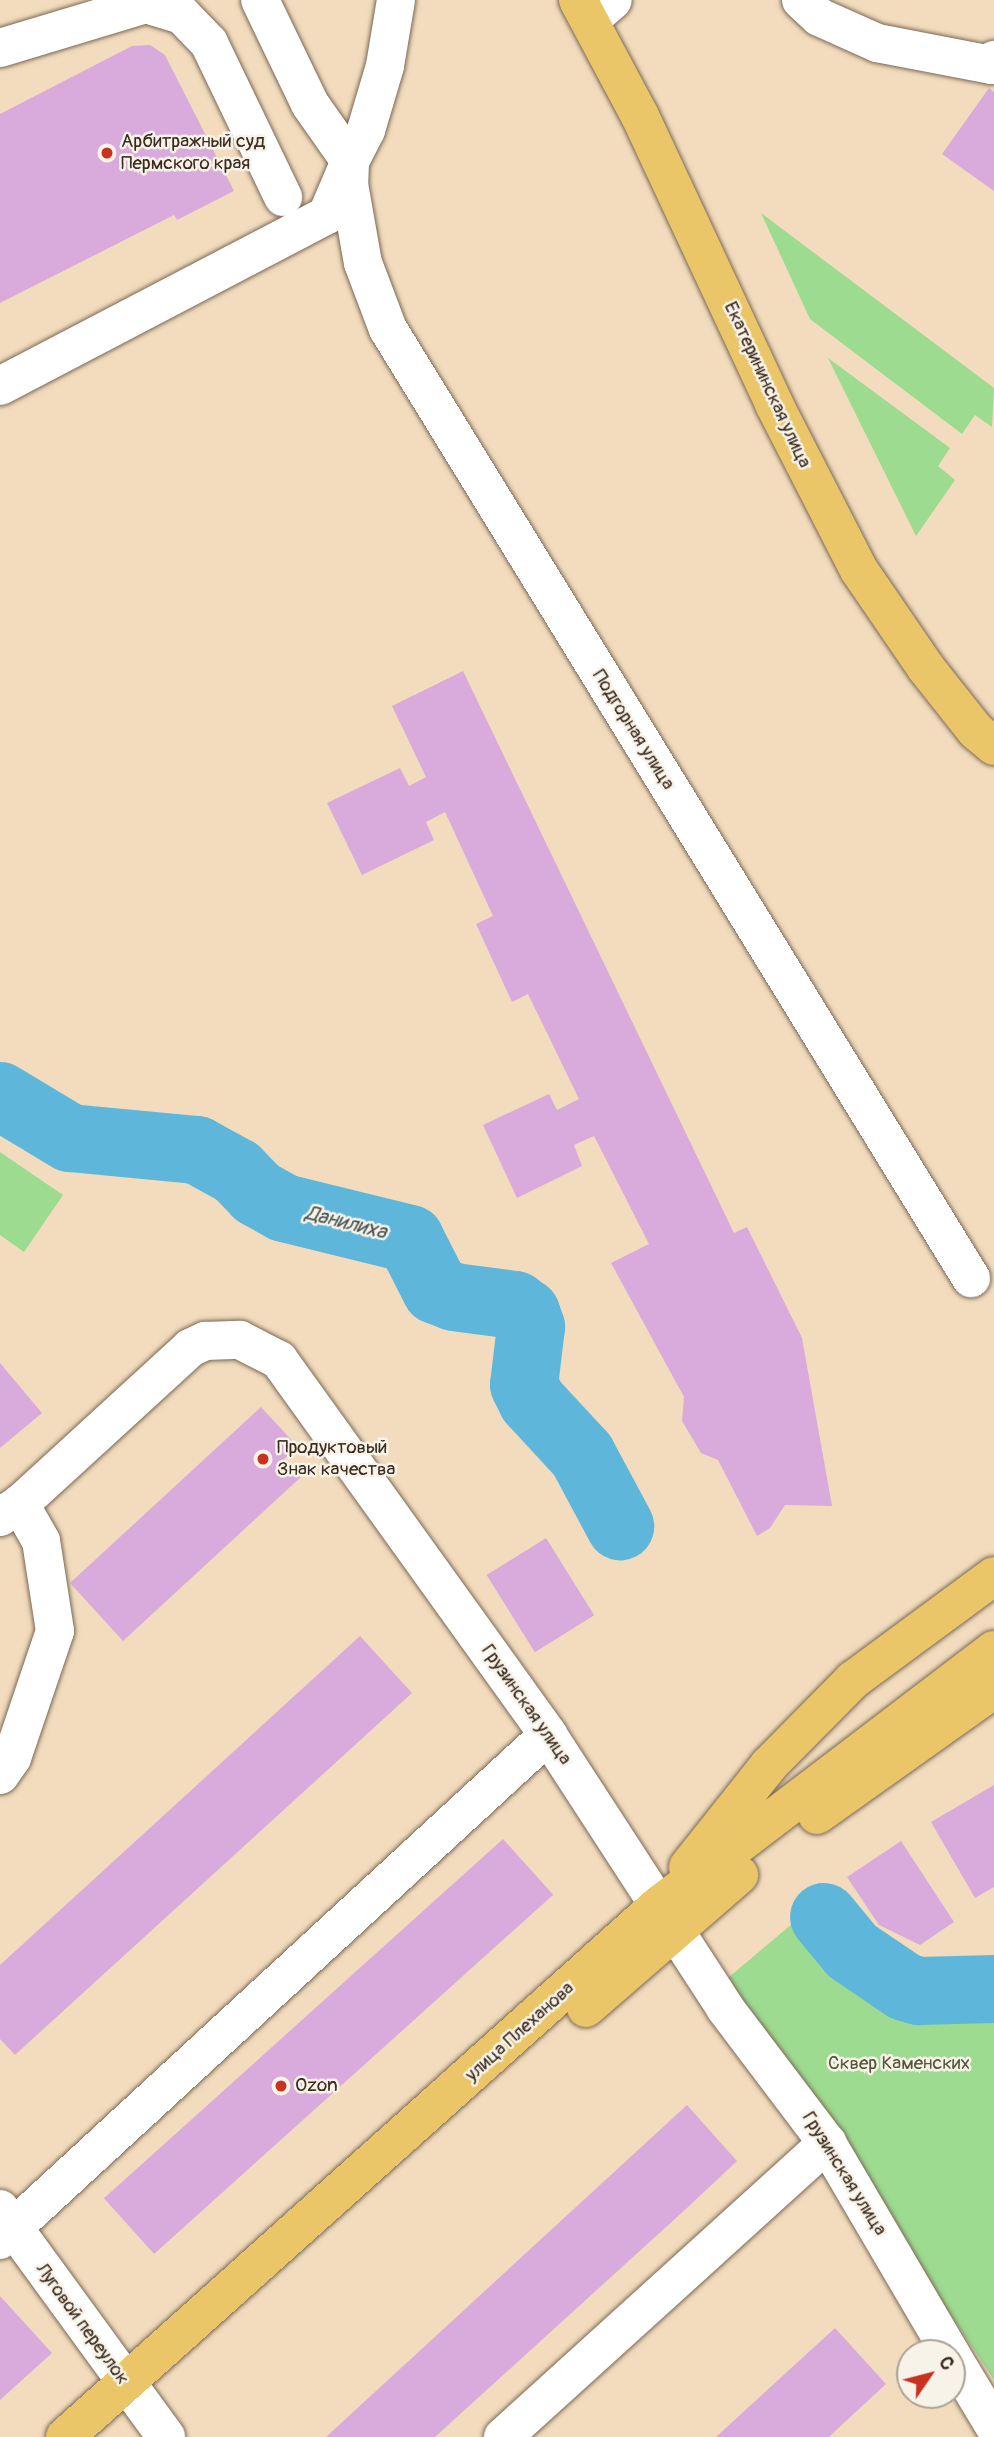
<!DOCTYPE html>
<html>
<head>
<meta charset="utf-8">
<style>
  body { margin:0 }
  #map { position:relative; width:994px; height:2437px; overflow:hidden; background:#f2dcbd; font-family:Pangolin,sans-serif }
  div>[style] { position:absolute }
  .green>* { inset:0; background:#9ddb90 }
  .river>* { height:68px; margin:-34px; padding:0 34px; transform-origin:34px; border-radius:34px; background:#5eb7db }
  .building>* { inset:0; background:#d9abdd; transform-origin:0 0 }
  .roads { filter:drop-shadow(0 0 2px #7b6856) drop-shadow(0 0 2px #7b6856) }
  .minor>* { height:38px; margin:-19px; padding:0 19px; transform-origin:19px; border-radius:19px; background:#fff }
  .major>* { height:38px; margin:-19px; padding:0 19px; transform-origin:19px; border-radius:19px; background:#ebc669 }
  .dots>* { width:19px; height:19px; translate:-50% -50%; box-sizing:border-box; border:4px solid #f7f3e8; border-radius:50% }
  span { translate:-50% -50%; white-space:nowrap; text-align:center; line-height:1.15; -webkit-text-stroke:5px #f7f3e8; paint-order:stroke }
  .poi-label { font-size:19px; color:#3b2a1e }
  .left { translate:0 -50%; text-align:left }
  .street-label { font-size:19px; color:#3b2a1e }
  .park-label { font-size:19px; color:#54563a }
  .water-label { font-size:21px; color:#465457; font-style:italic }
  .north { position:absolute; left:896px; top:2339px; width:70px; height:70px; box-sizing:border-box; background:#f7f3e8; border:2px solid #aca397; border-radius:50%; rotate:55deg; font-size:19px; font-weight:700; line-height:28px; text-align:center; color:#3b2a1e }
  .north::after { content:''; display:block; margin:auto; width:24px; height:32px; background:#c8321e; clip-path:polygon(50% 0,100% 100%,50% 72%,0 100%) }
</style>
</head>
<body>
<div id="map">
  <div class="green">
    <i style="clip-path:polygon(761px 213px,994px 388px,992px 427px,975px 415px,962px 434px,810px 319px)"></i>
    <i style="clip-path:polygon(828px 358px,950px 448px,938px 466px,955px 480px,916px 536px)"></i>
    <i style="clip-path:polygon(0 1152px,63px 1195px,24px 1252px,0 1235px)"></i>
    <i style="clip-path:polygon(806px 1912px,858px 1966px,948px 1972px,994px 1965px,994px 2380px,728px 1978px)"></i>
  </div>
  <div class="river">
    <i style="left:0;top:1096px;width:82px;rotate:31deg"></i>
    <i style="left:70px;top:1138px;width:128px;rotate:5.4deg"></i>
    <i style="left:197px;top:1150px;width:46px;rotate:28.8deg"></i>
    <i style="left:237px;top:1172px;width:29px;rotate:46deg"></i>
    <i style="left:257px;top:1193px;width:31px;rotate:29deg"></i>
    <i style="left:284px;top:1208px;width:130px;rotate:13.8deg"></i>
    <i style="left:410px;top:1239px;width:57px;rotate:63deg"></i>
    <i style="left:436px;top:1290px;width:19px;rotate:21deg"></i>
    <i style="left:454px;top:1297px;width:62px;rotate:7.5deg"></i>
    <i style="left:515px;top:1305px;width:14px;rotate:36deg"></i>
    <i style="left:526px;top:1313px;width:15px;rotate:70deg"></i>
    <i style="left:531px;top:1327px;width:58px;rotate:96.9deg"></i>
    <i style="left:524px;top:1385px;width:18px;rotate:63deg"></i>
    <i style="left:532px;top:1401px;width:74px;rotate:47.2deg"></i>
    <i style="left:582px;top:1455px;width:81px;rotate:61.8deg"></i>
    <i style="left:824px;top:1917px;width:44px;rotate:50.5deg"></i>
    <i style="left:852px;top:1951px;width:64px;rotate:34.2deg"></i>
    <i style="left:905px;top:1987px;width:15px;rotate:16deg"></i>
    <i style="left:919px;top:1991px;width:75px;rotate:-1.5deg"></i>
  </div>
  <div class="building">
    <i style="clip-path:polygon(150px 45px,165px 55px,234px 191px,177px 220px,174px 215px,0 303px,0 114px,132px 46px)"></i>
    <i style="clip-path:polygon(989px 88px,994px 92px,994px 191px,942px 154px)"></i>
    <i style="clip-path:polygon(463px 671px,734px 1233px,747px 1227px,802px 1338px,832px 1506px,785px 1505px,770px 1528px,757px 1536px,718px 1460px,701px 1453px,682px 1421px,684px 1397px,611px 1263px,649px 1244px,594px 1136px,574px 1145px,582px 1166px,517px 1198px,483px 1125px,549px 1094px,557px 1110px,579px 1099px,528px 994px,512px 1002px,476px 924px,493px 916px,445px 812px,426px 822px,434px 840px,362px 875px,327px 803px,400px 768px,409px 786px,426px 777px,392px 706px)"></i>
    <i style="clip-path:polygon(0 1363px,42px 1413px,0 1448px)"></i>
    <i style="clip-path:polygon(261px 1407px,298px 1447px,284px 1459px,301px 1477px,123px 1641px,70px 1583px)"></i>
    <i style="left:546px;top:1538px;width:91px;height:70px;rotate:58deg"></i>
    <i style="clip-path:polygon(360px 1636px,412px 1693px,15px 2055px,0 2039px,0 1965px)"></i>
    <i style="clip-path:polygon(994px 1785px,994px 1887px,975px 1898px,931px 1822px)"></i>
    <i style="left:503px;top:1839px;width:75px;height:537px;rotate:48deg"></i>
    <i style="clip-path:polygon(901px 1841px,954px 1922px,920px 1945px,879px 1925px,847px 1877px)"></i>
    <i style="clip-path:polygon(687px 2105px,737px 2161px,687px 2208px,435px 2437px,326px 2437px)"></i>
    <i style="clip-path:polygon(0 2296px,52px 2353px,0 2400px)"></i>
    <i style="clip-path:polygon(835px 2328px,886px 2384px,846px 2421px,829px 2437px,716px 2437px)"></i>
  </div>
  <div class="roads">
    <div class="minor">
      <i style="left:396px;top:0;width:67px;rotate:99.5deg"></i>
      <i style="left:385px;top:66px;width:67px;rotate:106.5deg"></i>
      <i style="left:366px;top:130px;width:35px;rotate:117deg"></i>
      <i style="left:350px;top:161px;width:23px;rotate:92deg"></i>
      <i style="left:349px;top:184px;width:80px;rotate:80deg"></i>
      <i style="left:363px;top:263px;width:71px;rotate:69.3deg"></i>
      <i style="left:388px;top:329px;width:1114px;rotate:58.44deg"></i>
      <i style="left:801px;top:0;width:25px;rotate:43deg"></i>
      <i style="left:819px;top:17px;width:64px;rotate:24.1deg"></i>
      <i style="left:877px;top:43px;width:116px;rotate:10.9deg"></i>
      <i style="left:991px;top:65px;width:6px;rotate:-59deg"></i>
      <i style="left:590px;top:20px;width:30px;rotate:-41deg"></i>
      <i style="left:0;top:48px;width:152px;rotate:-16.8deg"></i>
      <i style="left:146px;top:4px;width:38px;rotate:17deg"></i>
      <i style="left:182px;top:15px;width:39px;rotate:46deg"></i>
      <i style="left:209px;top:43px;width:171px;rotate:64.3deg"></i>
      <i style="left:0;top:386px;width:369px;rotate:-27.6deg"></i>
      <i style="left:327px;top:215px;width:59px;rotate:-66.9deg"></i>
      <i style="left:350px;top:161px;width:70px;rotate:-125.1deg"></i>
      <i style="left:310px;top:104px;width:115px;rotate:-115.7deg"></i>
      <i style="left:0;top:1517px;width:24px;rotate:-33deg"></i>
      <i style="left:20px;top:1504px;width:231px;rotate:-42.5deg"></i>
      <i style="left:190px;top:1348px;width:17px;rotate:-25deg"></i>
      <i style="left:205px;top:1341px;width:35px;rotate:-2deg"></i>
      <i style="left:240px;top:1340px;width:44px;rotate:27.1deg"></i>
      <i style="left:279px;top:1360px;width:462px;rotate:54.3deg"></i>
      <i style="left:548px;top:1735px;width:325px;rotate:57deg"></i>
      <i style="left:725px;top:2008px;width:169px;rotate:52.9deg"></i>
      <i style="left:827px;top:2143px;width:243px;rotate:59.6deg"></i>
      <i style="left:0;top:1775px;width:21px;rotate:-55deg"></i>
      <i style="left:12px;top:1758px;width:134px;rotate:-71.3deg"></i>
      <i style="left:55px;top:1631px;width:91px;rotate:-98.8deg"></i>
      <i style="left:41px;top:1541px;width:43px;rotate:-119.6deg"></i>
      <i style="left:0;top:2209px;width:282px;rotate:53.9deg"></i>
      <i style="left:0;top:2240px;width:745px;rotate:-42.66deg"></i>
      <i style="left:952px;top:2356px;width:82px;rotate:59deg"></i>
      <i style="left:503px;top:2437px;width:438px;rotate:-42.2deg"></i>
    </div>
    <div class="major">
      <i style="left:578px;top:0;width:132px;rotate:61.9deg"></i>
      <i style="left:640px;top:116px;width:318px;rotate:65deg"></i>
      <i style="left:774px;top:404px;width:186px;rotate:62.9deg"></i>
      <i style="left:859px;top:570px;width:119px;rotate:55.6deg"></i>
      <i style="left:926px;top:668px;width:80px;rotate:51.6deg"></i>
      <i style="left:976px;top:731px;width:23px;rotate:40deg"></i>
      <i style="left:817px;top:1815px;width:217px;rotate:-35.4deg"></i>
      <i style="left:688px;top:1867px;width:130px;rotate:-51.5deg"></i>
      <i style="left:769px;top:1765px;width:120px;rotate:-45.3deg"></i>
      <i style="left:853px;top:1680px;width:175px;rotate:-36.4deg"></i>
      <i style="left:586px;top:2008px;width:203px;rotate:-41deg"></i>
      <i style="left:65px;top:2437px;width:797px;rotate:-41.85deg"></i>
      <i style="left:659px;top:1905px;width:421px;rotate:-37.3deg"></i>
    </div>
  </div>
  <div class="dots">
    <i style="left:107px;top:153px;background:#c8321e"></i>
    <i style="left:263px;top:1459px;background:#c8321e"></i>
    <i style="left:281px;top:2086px;background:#c8321e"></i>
  </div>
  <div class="poi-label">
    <span class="left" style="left:121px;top:153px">Арбитражный суд<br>Пермского края</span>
    <span class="left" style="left:277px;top:1459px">Продуктовый<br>Знак качества</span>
    <span class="left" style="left:295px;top:2086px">Ozon</span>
  </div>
  <div class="street-label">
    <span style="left:767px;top:385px;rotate:65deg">Екатерининская улица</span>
    <span style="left:633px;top:730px;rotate:58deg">Подгорная улица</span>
    <span style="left:526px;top:1705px;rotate:55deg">Грузинская улица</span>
    <span style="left:520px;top:2032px;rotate:-42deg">улица Плеханова</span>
    <span style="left:844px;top:2174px;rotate:58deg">Грузинская улица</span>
    <span style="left:82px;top:2324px;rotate:54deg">Луговой переулок</span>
  </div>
  <div class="park-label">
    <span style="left:899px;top:2064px">Сквер Каменских</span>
  </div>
  <div class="water-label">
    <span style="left:346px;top:1223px;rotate:14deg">Данилиха</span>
  </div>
  <div class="north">С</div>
</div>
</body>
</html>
